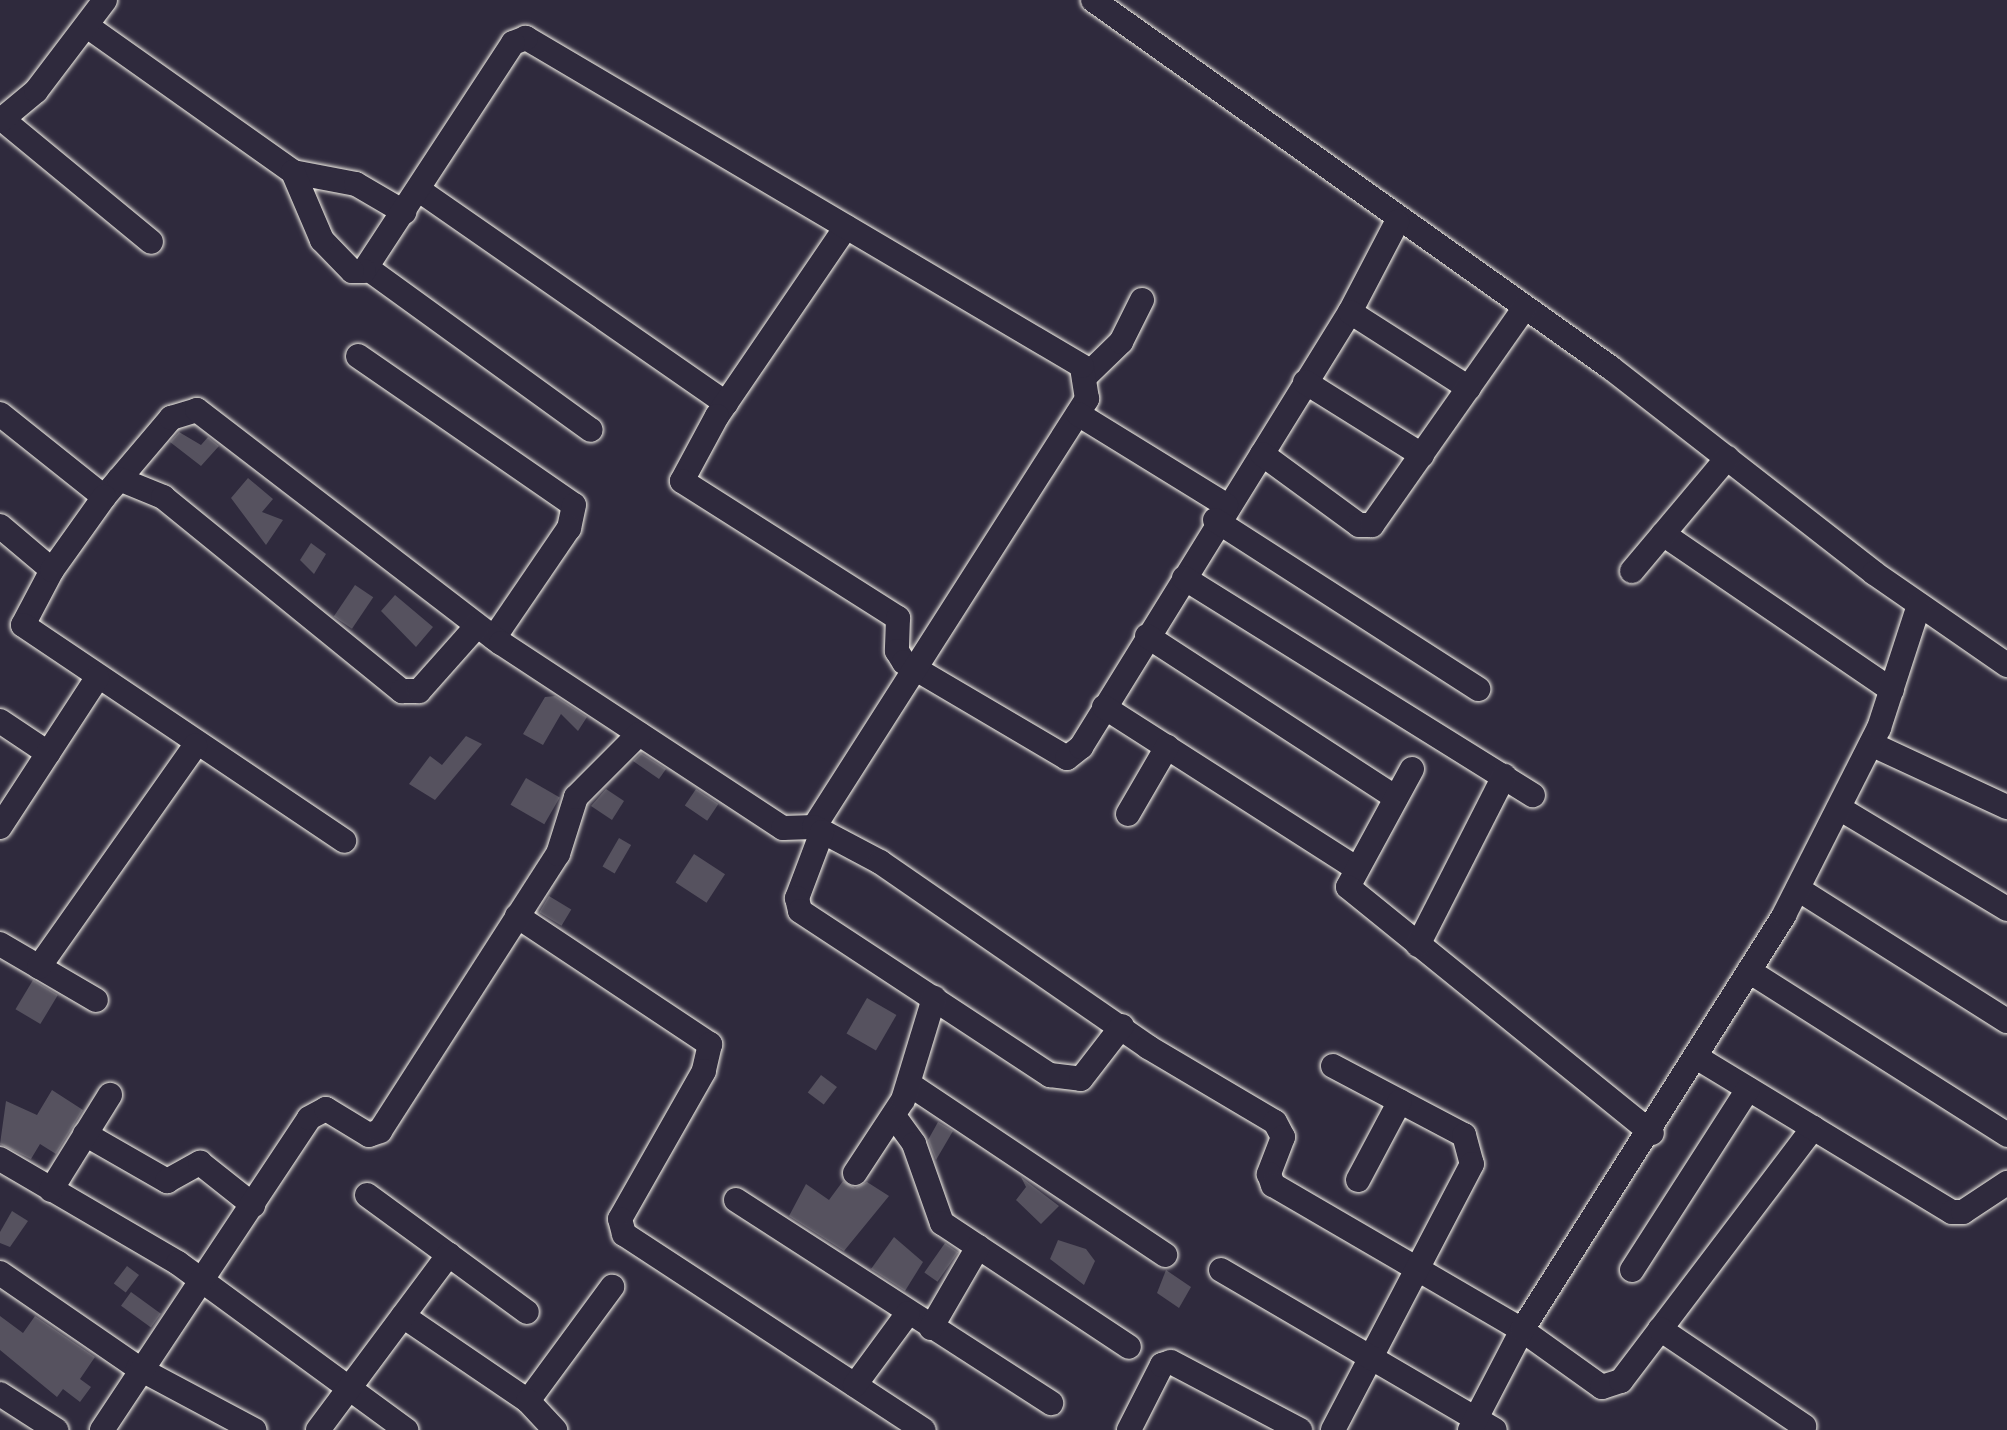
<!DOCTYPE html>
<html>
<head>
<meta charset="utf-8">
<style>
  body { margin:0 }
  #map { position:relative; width:2007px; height:1430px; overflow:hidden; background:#2f2a3d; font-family:Sriracha,sans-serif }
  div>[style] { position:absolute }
  .building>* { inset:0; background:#56525f; transform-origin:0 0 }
  .roads { filter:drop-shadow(0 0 2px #f4f1e8) drop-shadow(0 0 2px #f4f1e8) }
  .minor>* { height:24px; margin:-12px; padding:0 12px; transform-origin:12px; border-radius:12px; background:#2f2a3d }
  span { translate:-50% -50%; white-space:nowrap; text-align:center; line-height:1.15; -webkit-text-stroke:6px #2f2a3d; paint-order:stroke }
</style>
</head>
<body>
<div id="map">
  <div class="building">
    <i style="clip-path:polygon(179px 432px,201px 445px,208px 437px,219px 446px,201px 466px,170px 442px)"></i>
    <i style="clip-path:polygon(248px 478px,273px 499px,262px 512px,283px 520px,266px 545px,231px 498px)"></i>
    <i style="clip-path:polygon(311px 543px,326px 554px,314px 574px,300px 560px)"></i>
    <i style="left:355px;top:585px;width:22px;height:38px;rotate:34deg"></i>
    <i style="clip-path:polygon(395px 595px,433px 627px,416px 647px,381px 611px)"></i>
    <i style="clip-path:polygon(555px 696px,587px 717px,578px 731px,561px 714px,543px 745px,523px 734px,545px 697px)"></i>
    <i style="clip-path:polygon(466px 736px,482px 744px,435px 800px,409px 784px,430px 756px,442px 765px)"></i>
    <i style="clip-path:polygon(641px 753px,666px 769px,659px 779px,633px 761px)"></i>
    <i style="left:526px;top:778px;width:39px;height:31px;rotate:30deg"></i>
    <i style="clip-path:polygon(606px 789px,624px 801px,612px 820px,591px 806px)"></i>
    <i style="left:696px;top:789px;width:27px;height:20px;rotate:34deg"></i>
    <i style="left:619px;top:838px;width:14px;height:33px;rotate:30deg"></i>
    <i style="left:694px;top:854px;width:37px;height:34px;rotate:33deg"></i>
    <i style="left:549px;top:896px;width:26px;height:19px;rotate:31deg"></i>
    <i style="left:33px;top:980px;width:29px;height:34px;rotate:31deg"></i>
    <i style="left:867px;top:998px;width:34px;height:41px;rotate:30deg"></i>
    <i style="left:821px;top:1075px;width:20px;height:22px;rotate:37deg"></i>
    <i style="clip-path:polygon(52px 1090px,83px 1110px,56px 1154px,40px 1144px,31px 1159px,0 1144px,6px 1101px,37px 1115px)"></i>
    <i style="clip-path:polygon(938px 1122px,953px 1131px,936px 1160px,928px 1140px)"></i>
    <i style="clip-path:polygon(1021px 1177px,1059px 1206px,1041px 1224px,1016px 1200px,1026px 1187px)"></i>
    <i style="clip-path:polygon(843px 1181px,855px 1188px,867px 1182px,889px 1196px,844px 1251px,789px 1216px,806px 1184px,829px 1200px)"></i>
    <i style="clip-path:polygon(12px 1211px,28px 1221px,10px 1247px,0 1243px,0 1232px)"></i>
    <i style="clip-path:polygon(894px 1237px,923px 1262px,905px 1291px,871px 1269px)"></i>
    <i style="clip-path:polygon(1058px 1240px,1086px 1249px,1095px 1261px,1084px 1285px,1050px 1259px)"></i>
    <i style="left:945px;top:1243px;width:16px;height:36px;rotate:35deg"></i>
    <i style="left:127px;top:1266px;width:15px;height:22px;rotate:37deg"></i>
    <i style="clip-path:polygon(1166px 1270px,1191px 1287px,1179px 1308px,1157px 1293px)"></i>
    <i style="left:131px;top:1292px;width:37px;height:17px;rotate:36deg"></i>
    <i style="clip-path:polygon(0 1316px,23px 1333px,35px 1316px,95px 1357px,80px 1379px,91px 1387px,80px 1402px,63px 1389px,57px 1397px,0 1350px)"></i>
  </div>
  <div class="roads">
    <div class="minor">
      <i style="left:1093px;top:0;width:635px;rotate:35.39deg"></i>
      <i style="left:1611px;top:368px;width:333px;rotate:37.9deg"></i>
      <i style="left:1874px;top:573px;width:162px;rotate:34.7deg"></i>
      <i style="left:87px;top:26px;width:252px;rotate:35.3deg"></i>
      <i style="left:293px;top:172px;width:64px;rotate:10.8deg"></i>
      <i style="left:356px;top:184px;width:56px;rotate:30.3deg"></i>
      <i style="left:2px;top:119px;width:193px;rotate:39.5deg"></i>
      <i style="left:0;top:121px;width:47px;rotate:-39.8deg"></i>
      <i style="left:36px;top:91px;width:114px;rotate:-52.8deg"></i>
      <i style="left:419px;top:190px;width:374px;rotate:34.8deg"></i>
      <i style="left:846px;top:227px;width:229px;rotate:124.3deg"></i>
      <i style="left:717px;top:416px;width:74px;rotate:118.3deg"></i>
      <i style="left:682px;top:481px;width:256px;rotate:32.4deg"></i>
      <i style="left:898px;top:618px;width:33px;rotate:92deg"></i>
      <i style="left:897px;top:651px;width:13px;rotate:58deg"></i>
      <i style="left:904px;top:662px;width:189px;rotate:30.5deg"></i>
      <i style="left:1067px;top:758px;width:18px;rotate:-38deg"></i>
      <i style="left:1081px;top:747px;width:511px;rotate:-58.27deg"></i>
      <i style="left:1350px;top:312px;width:102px;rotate:-62.4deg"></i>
      <i style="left:367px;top:268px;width:276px;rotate:35.9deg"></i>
      <i style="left:1350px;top:312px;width:141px;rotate:32.6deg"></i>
      <i style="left:358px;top:356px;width:262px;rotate:34.6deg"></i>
      <i style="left:574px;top:505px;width:24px;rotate:102deg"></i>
      <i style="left:569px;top:528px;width:133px;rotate:124.3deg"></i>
      <i style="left:1088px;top:374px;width:46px;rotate:-44.1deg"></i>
      <i style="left:1121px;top:342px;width:47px;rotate:-63.4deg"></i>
      <i style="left:1305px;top:382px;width:138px;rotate:32deg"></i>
      <i style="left:0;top:414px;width:133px;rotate:38.6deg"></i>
      <i style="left:104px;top:497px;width:104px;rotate:-49.7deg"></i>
      <i style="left:171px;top:418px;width:27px;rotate:-17deg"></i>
      <i style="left:197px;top:410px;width:383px;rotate:37.5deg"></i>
      <i style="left:501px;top:643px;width:337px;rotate:33.3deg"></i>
      <i style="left:783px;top:828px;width:31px;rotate:-2deg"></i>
      <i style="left:814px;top:827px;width:508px;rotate:-57.47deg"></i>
      <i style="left:1087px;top:399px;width:33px;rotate:-99deg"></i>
      <i style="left:1082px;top:366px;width:646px;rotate:-149.46deg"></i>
      <i style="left:526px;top:38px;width:14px;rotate:159deg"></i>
      <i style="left:513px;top:43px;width:272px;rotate:123.2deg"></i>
      <i style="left:364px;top:271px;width:12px;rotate:180deg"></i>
      <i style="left:352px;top:271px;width:43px;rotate:-134.1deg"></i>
      <i style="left:322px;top:240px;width:74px;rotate:-113.1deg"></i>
      <i style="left:1078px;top:414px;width:174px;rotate:31.6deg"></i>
      <i style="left:1262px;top:454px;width:120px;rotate:36.2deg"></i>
      <i style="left:1359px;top:525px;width:13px"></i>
      <i style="left:1372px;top:525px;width:264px;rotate:-54.9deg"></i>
      <i style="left:119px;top:479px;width:48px;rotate:22.2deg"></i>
      <i style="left:163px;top:497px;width:308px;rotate:39.1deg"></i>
      <i style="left:402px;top:691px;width:17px"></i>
      <i style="left:419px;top:691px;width:87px;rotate:-48.3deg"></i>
      <i style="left:1215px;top:520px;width:313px;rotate:32.7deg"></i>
      <i style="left:0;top:526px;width:68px;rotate:40.2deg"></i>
      <i style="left:52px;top:570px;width:62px;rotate:117.8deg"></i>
      <i style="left:23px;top:625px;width:387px;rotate:33.9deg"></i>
      <i style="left:1663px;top:534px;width:277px;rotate:34.3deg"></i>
      <i style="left:52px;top:570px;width:90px;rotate:-54.5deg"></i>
      <i style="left:1632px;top:571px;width:148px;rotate:-49.9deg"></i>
      <i style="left:1184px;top:578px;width:411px;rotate:31.9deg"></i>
      <i style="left:1147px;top:636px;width:296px;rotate:33deg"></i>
      <i style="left:1104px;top:707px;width:295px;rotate:32.6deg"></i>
      <i style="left:0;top:721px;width:58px;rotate:33.7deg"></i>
      <i style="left:1871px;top:744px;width:150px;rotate:24.9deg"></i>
      <i style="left:1412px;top:769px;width:134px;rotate:118.5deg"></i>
      <i style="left:1348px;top:887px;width:391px;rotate:39deg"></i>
      <i style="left:1839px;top:808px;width:196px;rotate:31deg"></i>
      <i style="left:1128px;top:814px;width:78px;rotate:-59.8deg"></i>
      <i style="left:0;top:827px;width:178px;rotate:-56.9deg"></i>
      <i style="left:814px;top:827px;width:75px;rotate:27.9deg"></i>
      <i style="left:880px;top:862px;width:326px;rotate:34.6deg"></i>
      <i style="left:1148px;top:1047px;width:147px;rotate:30.6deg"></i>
      <i style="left:1275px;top:1122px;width:17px;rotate:62deg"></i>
      <i style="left:1283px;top:1137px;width:40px;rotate:111deg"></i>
      <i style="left:1269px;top:1174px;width:12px;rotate:70deg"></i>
      <i style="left:1273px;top:1185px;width:288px;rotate:30.2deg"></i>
      <i style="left:1522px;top:1330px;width:98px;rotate:35.5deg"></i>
      <i style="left:1602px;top:1387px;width:20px;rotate:-18deg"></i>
      <i style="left:1621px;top:1381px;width:318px;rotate:-52.8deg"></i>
      <i style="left:822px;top:832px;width:71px;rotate:110.7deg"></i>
      <i style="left:797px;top:898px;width:13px;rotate:77deg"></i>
      <i style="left:800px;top:911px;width:299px;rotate:33.3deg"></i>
      <i style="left:1050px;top:1075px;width:31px;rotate:7deg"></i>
      <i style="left:1081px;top:1079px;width:67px;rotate:-52.3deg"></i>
      <i style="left:1798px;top:889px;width:247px;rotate:32.3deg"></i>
      <i style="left:517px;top:916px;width:232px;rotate:33.6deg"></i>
      <i style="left:710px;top:1044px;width:28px;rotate:103deg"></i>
      <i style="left:704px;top:1071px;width:170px;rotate:119.6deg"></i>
      <i style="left:620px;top:1219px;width:16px;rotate:75deg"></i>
      <i style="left:624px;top:1234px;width:358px;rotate:33.2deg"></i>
      <i style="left:0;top:944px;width:111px;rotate:30.3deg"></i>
      <i style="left:1418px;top:945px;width:190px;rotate:-63deg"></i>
      <i style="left:39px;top:967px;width:271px;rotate:-54.8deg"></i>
      <i style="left:1749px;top:971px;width:306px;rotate:32.4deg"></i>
      <i style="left:1696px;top:1057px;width:299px;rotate:31.2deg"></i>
      <i style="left:1952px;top:1212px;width:11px"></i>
      <i style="left:1963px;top:1212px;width:53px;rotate:-33.4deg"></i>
      <i style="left:1333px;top:1066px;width:148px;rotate:27.8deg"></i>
      <i style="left:1464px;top:1135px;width:30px;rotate:75deg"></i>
      <i style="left:1472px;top:1164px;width:300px;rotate:117.6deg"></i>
      <i style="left:909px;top:1084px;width:308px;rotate:33.7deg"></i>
      <i style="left:894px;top:1116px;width:34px;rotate:54deg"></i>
      <i style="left:914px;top:1144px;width:84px;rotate:70.5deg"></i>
      <i style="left:942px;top:1223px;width:224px;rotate:33.5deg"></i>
      <i style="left:85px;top:1134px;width:95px;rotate:29.8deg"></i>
      <i style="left:167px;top:1181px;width:38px;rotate:-29deg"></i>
      <i style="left:200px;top:1163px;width:68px;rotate:38.4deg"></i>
      <i style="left:0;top:1159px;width:206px;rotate:30.3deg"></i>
      <i style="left:178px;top:1263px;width:283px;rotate:36.2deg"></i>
      <i style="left:855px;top:1173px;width:87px;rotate:-56.7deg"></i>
      <i style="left:903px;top:1100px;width:107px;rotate:-73.1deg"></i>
      <i style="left:1358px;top:1180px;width:89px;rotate:-62deg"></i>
      <i style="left:51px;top:1190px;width:112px;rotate:-58.2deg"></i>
      <i style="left:367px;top:1195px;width:198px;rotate:36.2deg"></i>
      <i style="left:736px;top:1200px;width:375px;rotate:32.8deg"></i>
      <i style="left:1221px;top:1270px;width:317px;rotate:30.3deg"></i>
      <i style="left:1632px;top:1270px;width:215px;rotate:-57.3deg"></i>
      <i style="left:0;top:1273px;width:168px;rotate:34.5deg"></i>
      <i style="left:138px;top:1368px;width:132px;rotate:28.1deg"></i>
      <i style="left:403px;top:1316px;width:151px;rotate:34.2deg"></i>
      <i style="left:528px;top:1401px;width:142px;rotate:-53.6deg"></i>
      <i style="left:931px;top:1328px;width:94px;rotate:-59.9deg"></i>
      <i style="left:1660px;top:1329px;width:174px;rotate:34deg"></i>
      <i style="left:855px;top:1385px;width:89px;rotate:-53.6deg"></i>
      <i style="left:0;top:1394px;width:67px;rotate:32.7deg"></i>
      <i style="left:528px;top:1401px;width:40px;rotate:47deg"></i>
      <i style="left:102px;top:1430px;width:374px;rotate:-56.4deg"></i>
      <i style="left:309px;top:1118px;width:19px;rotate:-28deg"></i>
      <i style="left:326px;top:1109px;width:50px;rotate:31.2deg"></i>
      <i style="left:369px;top:1135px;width:12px;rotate:-20deg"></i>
      <i style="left:380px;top:1131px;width:329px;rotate:-57.3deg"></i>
      <i style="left:558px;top:854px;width:60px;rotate:-72.5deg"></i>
      <i style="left:576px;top:797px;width:89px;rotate:-45deg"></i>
      <i style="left:318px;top:1430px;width:219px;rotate:-53.3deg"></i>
      <i style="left:1129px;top:1430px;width:73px;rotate:-63.1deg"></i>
      <i style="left:1162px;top:1365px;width:9px;rotate:-18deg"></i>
      <i style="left:1171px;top:1362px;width:146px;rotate:27.8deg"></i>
      <i style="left:1470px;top:1430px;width:113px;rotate:-62.5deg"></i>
      <i style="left:1522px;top:1330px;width:491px;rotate:-57.7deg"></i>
      <i style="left:1784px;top:915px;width:210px;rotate:-63.1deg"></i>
      <i style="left:1879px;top:728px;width:129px;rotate:-72deg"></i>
    </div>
  </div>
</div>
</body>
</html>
